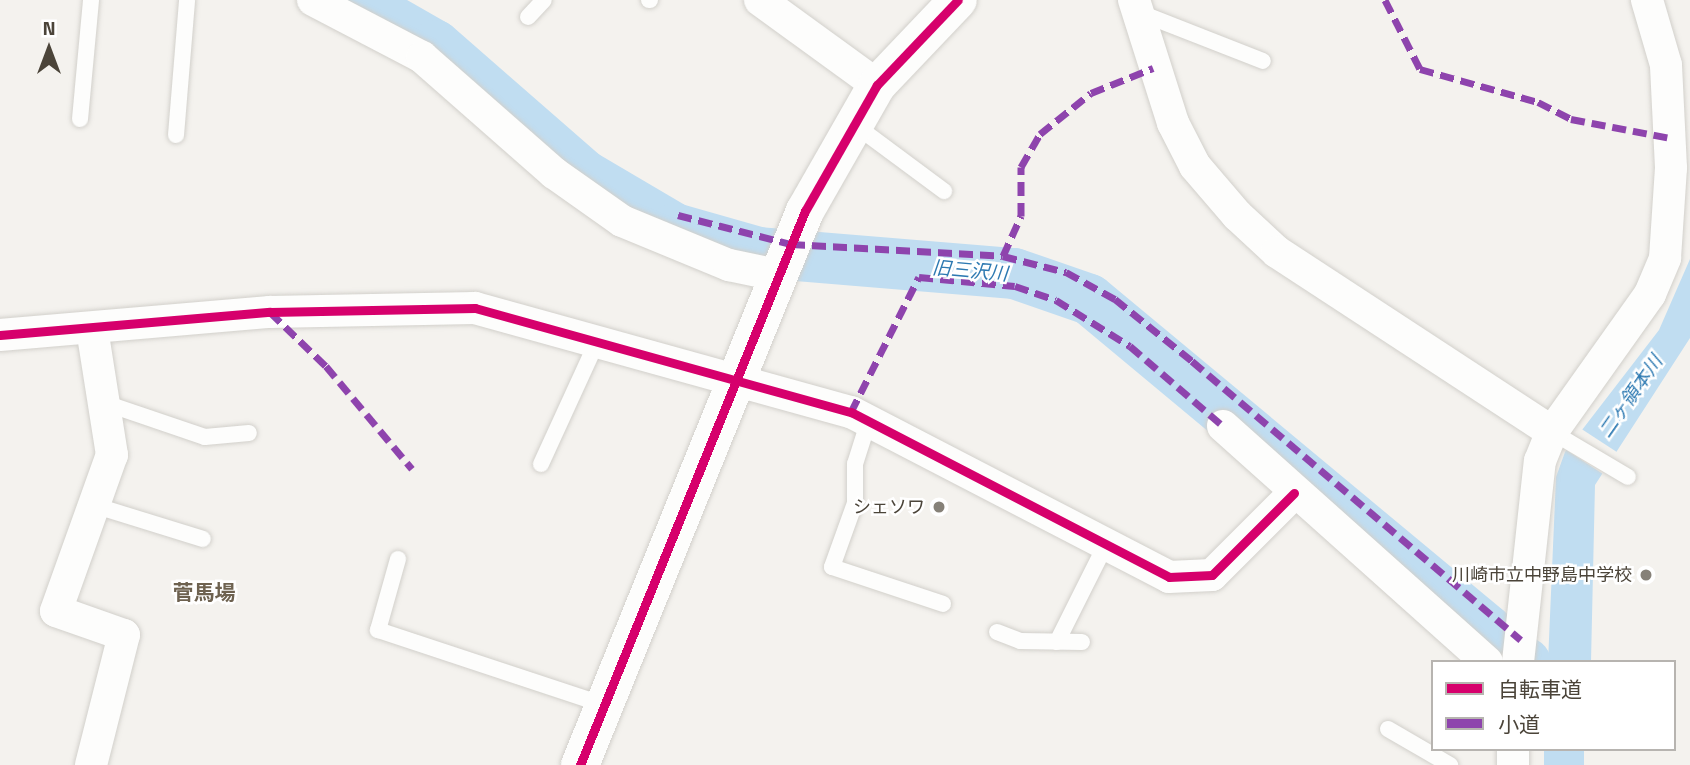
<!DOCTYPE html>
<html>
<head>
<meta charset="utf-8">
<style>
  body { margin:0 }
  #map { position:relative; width:1690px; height:765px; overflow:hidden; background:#f4f2ee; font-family:"Titillium Web","Noto Sans JP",sans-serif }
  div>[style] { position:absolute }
  .water>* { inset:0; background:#c0ddf1; transform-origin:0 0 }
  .pier>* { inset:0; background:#f4f2ee; transform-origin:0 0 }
  .river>* { height:51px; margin:-25.5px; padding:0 25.5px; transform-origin:25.5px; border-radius:25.5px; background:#c0ddf1 }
  .roads { filter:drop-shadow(0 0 2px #d2d0cb) drop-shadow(0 0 2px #d2d0cb) }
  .service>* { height:16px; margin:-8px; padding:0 8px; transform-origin:8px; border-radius:8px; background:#fdfdfc }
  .minor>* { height:32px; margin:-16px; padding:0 16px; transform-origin:16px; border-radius:16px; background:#fdfdfc }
  .tertiary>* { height:38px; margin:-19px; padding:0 19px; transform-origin:19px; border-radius:19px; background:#fdfdfc }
  .quiet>* { height:7px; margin-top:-3.5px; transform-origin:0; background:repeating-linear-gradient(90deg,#8e44ad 0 14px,transparent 0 21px) }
  .cycleway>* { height:9px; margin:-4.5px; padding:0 4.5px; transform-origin:4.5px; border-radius:4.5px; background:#d6006c }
  .dots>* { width:19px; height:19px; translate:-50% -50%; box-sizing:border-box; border:4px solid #fff; border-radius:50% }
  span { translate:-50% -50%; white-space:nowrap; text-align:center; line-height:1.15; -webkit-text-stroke:5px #fff; paint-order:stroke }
  .poi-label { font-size:18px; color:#4b4439 }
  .right { translate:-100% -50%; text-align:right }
  .water-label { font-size:19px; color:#2e7ab2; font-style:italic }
  .quarter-label { font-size:21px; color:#6e6250; font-weight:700 }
  .legend { position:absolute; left:1431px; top:660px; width:245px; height:91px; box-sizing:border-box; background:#fff; border:2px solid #b7b4b0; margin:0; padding:9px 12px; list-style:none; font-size:21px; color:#4b4439 }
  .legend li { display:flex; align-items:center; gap:14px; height:35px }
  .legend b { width:35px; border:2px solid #b7b4b0 }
  .north { position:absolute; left:14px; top:14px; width:70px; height:70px; -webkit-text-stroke:5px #fff; paint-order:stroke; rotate:0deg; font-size:19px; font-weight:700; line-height:28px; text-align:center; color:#4b4439 }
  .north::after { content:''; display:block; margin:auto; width:24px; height:32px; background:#4b4439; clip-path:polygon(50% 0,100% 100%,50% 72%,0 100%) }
</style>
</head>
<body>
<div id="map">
  <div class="water">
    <i style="clip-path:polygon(1690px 259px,1690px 338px,1595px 485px,1591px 662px,1548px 662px,1556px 477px,1565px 452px,1659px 330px)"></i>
    <i style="left:1544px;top:749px;width:40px;height:16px"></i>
  </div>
  <div class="pier">
    <i style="left:1580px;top:428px;width:48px;height:26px;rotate:33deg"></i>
  </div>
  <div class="river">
    <i style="left:356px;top:0;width:91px;rotate:29.7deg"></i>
    <i style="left:435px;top:45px;width:198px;rotate:41.1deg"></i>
    <i style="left:584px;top:175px;width:104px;rotate:30.5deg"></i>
    <i style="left:674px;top:228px;width:87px;rotate:15.9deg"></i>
    <i style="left:758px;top:252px;width:257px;rotate:4.7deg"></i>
    <i style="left:1014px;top:273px;width:79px;rotate:19.1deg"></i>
    <i style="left:1089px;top:299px;width:518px;rotate:39.75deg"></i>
    <i style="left:1487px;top:630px;width:25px;rotate:53deg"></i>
    <i style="left:1502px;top:650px;width:26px;rotate:28deg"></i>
  </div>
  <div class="roads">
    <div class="service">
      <i style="left:649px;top:0;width:1px"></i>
      <i style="left:1138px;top:12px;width:134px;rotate:21.4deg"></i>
      <i style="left:528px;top:17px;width:23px;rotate:-47deg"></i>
      <i style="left:80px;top:119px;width:120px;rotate:-84.7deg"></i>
      <i style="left:855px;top:125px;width:111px;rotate:36.6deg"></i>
      <i style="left:176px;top:135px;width:135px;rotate:-85.3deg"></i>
      <i style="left:108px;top:404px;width:102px;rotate:18.8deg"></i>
      <i style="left:205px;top:437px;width:44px;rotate:-5.2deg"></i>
      <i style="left:868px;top:423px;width:43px;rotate:107.6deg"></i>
      <i style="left:855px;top:464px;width:39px;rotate:90deg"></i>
      <i style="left:855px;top:503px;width:68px;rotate:109.8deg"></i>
      <i style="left:832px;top:567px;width:117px;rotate:18.4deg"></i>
      <i style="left:1552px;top:432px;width:88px;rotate:30.6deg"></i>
      <i style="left:541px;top:464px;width:130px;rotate:-65.4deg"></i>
      <i style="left:90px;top:504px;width:118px;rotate:17.2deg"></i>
      <i style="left:398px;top:559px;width:74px;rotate:105.7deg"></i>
      <i style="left:378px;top:630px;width:239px;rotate:18.3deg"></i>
      <i style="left:997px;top:632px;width:25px;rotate:21deg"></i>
      <i style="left:1020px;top:641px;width:62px;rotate:0.9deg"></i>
      <i style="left:1057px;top:642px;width:107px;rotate:-63.4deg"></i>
      <i style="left:1388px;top:729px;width:72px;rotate:30.1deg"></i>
    </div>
    <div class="minor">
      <i style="left:313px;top:0;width:123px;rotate:27.6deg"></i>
      <i style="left:422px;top:57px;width:176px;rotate:41.3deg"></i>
      <i style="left:554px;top:173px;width:83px;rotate:35.2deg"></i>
      <i style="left:622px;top:221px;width:116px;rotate:22.4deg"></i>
      <i style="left:729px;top:265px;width:49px;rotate:11.8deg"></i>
      <i style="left:760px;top:0;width:145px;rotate:36deg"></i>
      <i style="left:1134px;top:0;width:129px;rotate:72.4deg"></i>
      <i style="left:1173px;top:123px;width:48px;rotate:62.9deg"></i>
      <i style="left:1195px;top:166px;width:65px;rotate:49.4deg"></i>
      <i style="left:1237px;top:215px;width:54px;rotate:42.8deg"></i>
      <i style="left:1277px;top:252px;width:329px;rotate:33.2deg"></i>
      <i style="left:0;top:335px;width:271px;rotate:-4.9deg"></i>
      <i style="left:270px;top:312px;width:205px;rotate:-1.1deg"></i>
      <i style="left:475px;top:308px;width:390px;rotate:15.5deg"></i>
      <i style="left:851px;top:412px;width:358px;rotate:27.4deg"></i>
      <i style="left:1169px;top:577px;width:43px;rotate:-2.7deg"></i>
      <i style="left:1212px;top:575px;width:116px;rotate:-45deg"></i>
      <i style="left:1223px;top:426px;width:354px;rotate:41.8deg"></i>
      <i style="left:1518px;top:662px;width:202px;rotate:-83.8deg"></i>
      <i style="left:1540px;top:461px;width:31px;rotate:-68deg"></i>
      <i style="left:1552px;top:432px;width:169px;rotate:-54.6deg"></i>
      <i style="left:1650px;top:294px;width:39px;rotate:-67deg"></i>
      <i style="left:1665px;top:258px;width:90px;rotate:-86.2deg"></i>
      <i style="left:1671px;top:168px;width:103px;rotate:-92.8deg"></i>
      <i style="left:1666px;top:65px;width:68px;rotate:-106.3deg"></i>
      <i style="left:1513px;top:749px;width:16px;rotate:90deg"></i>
      <i style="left:91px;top:765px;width:134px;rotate:-75.8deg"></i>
      <i style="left:124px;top:635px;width:72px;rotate:-160.6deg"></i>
      <i style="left:56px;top:611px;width:166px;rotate:-70.3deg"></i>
      <i style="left:112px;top:455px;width:128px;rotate:-99deg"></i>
    </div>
    <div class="tertiary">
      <i style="left:580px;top:765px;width:598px;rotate:-67.9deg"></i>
      <i style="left:805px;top:211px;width:145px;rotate:-60.3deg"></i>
      <i style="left:877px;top:85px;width:117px;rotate:-46.4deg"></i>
    </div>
  </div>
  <div class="quiet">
    <i style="left:1385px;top:0;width:77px;rotate:63.1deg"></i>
    <i style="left:1420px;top:69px;width:123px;rotate:15.6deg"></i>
    <i style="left:1538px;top:102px;width:37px;rotate:27deg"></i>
    <i style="left:1571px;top:119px;width:102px;rotate:10.8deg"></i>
    <i style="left:678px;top:215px;width:117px;rotate:14.4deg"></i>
    <i style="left:791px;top:244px;width:212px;rotate:3.2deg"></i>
    <i style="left:1003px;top:256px;width:65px;rotate:14.3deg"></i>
    <i style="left:1066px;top:272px;width:56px;rotate:28.9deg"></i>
    <i style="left:1115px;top:299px;width:99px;rotate:38.8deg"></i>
    <i style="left:1192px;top:361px;width:431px;rotate:40.3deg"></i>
    <i style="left:1003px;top:256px;width:44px;rotate:-65.8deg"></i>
    <i style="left:1021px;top:216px;width:49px;rotate:-90deg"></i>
    <i style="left:1021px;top:167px;width:38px;rotate:-60deg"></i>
    <i style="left:1040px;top:134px;width:65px;rotate:-38.8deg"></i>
    <i style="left:1091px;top:93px;width:67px;rotate:-22deg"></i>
    <i style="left:270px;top:312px;width:78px;rotate:44deg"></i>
    <i style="left:326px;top:366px;width:134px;rotate:50.1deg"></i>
    <i style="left:851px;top:412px;width:151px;rotate:-63.3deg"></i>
    <i style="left:919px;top:277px;width:96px;rotate:5.4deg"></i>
    <i style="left:1015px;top:286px;width:43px;rotate:18.9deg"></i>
    <i style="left:1056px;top:300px;width:87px;rotate:31.9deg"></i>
    <i style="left:1130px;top:346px;width:123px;rotate:40.7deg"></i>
  </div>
  <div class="cycleway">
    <i style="left:0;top:335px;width:271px;rotate:-4.9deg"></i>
    <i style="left:270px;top:312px;width:205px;rotate:-1.1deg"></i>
    <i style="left:475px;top:308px;width:390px;rotate:15.5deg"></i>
    <i style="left:851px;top:412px;width:358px;rotate:27.4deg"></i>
    <i style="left:1169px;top:577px;width:43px;rotate:-2.7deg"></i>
    <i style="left:1212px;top:575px;width:116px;rotate:-45deg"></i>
    <i style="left:580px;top:765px;width:598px;rotate:-67.9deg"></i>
    <i style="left:805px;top:211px;width:145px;rotate:-60.3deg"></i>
    <i style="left:877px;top:85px;width:117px;rotate:-46.4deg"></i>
  </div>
  <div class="dots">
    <i style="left:939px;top:507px;background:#868178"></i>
    <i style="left:1646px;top:575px;background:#868178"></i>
  </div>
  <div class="poi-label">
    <span class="right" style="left:925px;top:507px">シェソワ</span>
    <span class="right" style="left:1632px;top:575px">川崎市立中野島中学校</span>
  </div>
  <div class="water-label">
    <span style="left:970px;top:270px;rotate:5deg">旧三沢川</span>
    <span style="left:1630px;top:396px;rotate:-55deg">二ヶ領本川</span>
  </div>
  <div class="quarter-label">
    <span style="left:204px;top:592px">菅馬場</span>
  </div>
  <ul class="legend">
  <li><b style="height:9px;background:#d6006c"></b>自転車道</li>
  <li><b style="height:9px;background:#8e44ad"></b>小道</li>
  </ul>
  <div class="north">N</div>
</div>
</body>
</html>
